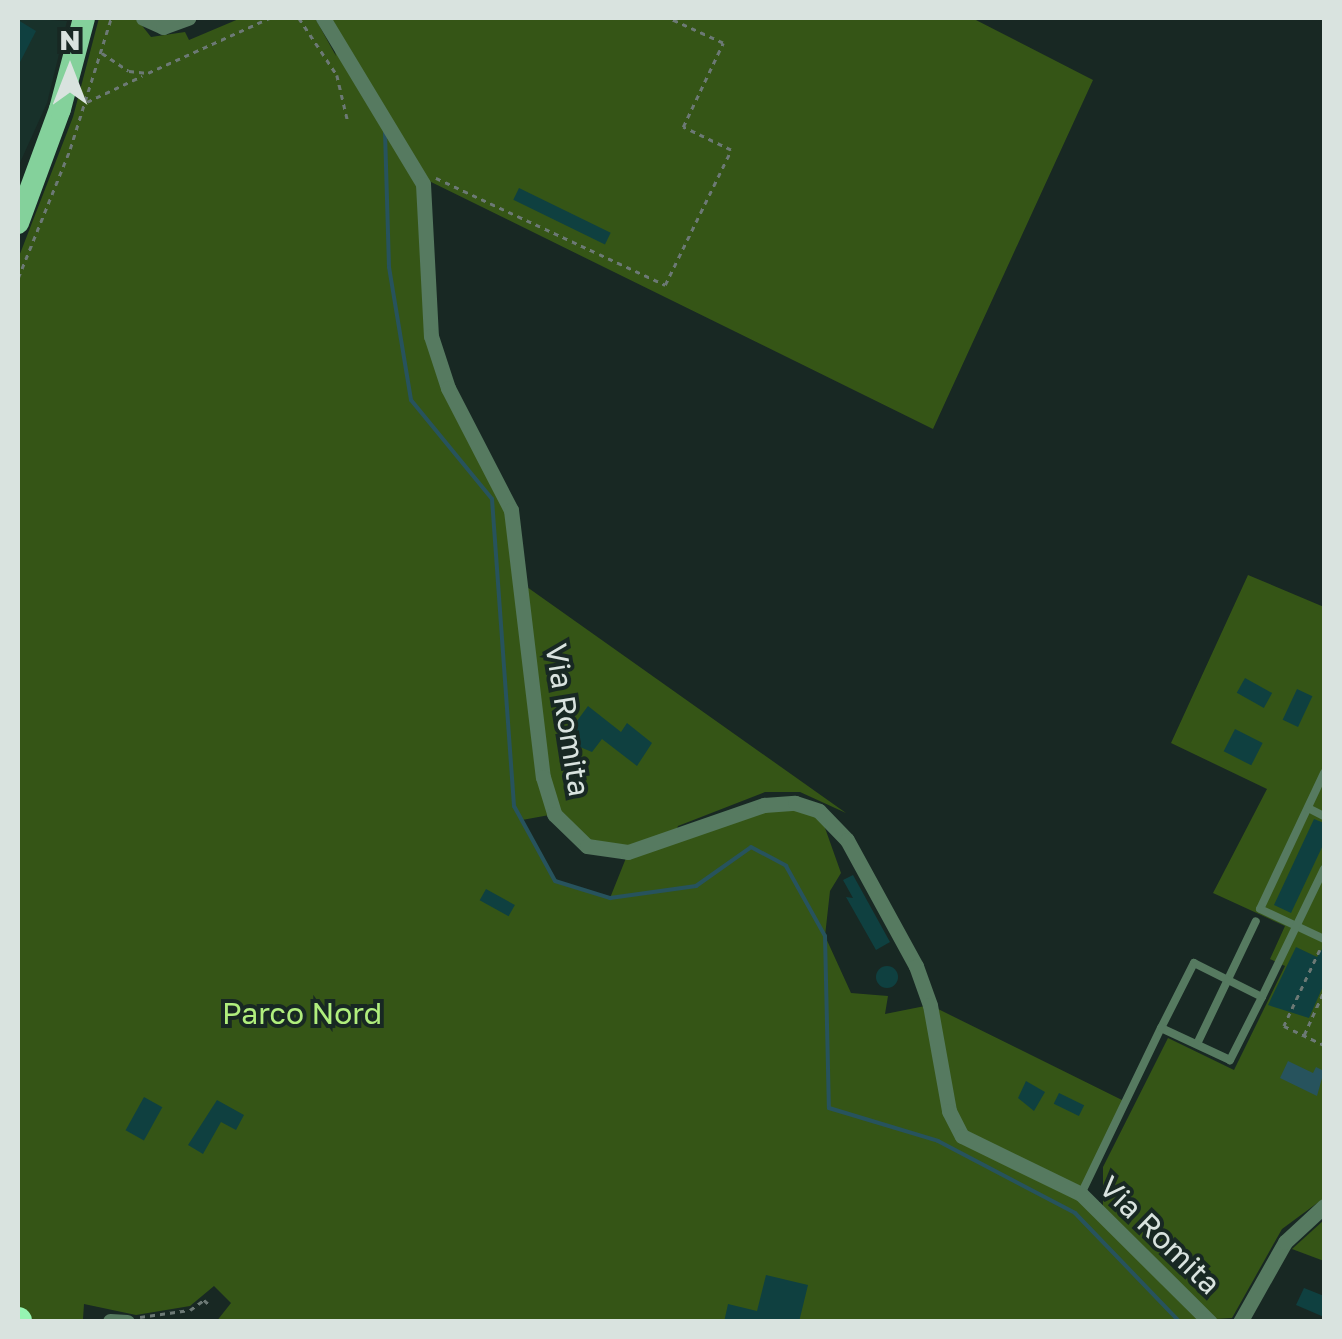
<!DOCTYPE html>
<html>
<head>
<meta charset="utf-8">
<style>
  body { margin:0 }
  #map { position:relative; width:1342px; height:1339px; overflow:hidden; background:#182823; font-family:"Golos Text",sans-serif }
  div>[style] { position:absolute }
  .built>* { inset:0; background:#18312a }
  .green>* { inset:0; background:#355516 }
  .water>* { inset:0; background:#27535d }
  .stream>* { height:4px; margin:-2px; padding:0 2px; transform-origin:2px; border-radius:2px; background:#27535d }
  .building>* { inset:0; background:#0f4040; transform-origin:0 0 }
  .round { border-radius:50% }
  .path>* { height:2.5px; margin-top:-1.25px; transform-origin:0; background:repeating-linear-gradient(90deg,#6c7975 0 5px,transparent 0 10px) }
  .lane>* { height:8px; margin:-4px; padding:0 4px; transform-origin:4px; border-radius:4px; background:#567a60 }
  .street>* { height:15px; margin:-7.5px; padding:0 7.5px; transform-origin:7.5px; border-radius:7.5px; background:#567a60 }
  .primary>* { height:22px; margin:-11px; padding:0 11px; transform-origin:11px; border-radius:11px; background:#84d19b }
  .highway>* { height:28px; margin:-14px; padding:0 14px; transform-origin:14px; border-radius:14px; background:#96f4b2 }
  span { translate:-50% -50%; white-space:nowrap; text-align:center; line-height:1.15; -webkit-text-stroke:8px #182823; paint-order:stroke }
  .street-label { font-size:30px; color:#d9e3df }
  .park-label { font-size:30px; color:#b0ee7d }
  .frame { position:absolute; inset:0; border:20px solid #d9e3df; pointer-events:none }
  .north { position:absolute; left:20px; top:20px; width:100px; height:100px; -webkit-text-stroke:8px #182823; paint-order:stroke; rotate:0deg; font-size:28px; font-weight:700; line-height:40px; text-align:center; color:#d9e3df }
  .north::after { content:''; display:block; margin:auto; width:35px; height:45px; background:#d9e3df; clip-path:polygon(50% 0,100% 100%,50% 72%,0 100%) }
</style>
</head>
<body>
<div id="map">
  <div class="built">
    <i style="clip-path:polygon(18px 18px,67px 21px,47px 103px,18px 167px)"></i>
  </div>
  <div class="green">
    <i style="clip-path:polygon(evenodd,99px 18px,136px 18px,151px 37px,185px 32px,189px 40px,241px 18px,315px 18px,336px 56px,327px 18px,972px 18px,1093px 80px,933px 429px,425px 179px,431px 336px,494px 469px,527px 587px,846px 813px,800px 792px,765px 792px,678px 826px,672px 840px,764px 805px,819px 811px,841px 873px,830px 891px,825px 936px,851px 993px,888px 996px,885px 1014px,930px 1005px,1126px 1102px,1081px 1194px,1210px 1321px,216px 1322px,231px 1303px,214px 1286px,190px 1306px,136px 1315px,84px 1304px,83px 1319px,75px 1321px,27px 1321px,18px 1311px,18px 259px,73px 117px,99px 18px,555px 814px,598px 850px,628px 853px,610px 898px,555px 881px,522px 820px,555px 814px)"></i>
    <i style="clip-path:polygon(1248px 575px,1324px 607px,1324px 1198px,1282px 1229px,1232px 1318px,1216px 1319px,1103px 1209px,1103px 1167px,1168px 1038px,1234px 1070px,1285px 966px,1270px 959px,1285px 926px,1213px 893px,1267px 789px,1171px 743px)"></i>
    <i style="clip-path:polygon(1324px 1220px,1324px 1261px,1292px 1249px)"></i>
  </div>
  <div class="water">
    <i style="clip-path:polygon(1288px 1061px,1313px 1073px,1316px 1067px,1324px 1071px,1317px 1096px,1280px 1078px)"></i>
  </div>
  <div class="stream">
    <i style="left:385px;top:132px;width:135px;rotate:88.3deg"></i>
    <i style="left:389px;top:267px;width:135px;rotate:80.6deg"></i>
    <i style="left:411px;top:400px;width:128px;rotate:50.7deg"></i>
    <i style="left:492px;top:499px;width:308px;rotate:85.9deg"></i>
    <i style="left:514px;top:806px;width:85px;rotate:61.3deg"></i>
    <i style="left:555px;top:881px;width:58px;rotate:17.2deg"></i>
    <i style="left:610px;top:898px;width:87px;rotate:-7.9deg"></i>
    <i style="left:696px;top:886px;width:67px;rotate:-35.3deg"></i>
    <i style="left:751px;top:847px;width:40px;rotate:28deg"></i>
    <i style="left:786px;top:866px;width:80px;rotate:60.9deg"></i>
    <i style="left:825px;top:936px;width:172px;rotate:88.7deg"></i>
    <i style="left:829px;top:1108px;width:114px;rotate:16.8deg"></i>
    <i style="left:938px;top:1141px;width:155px;rotate:27.7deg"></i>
    <i style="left:1075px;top:1213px;width:151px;rotate:46.1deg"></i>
  </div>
  <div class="building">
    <i style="clip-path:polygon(18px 20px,36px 31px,18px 66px)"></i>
    <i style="left:519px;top:188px;width:102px;height:13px;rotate:26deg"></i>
    <i style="left:1245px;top:678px;width:31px;height:17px;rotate:29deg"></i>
    <i style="left:1297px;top:689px;width:17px;height:34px;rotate:25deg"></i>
    <i style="clip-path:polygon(588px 706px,621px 732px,627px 723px,652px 743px,637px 766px,602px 739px,592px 752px,563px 740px)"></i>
    <i style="left:1235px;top:729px;width:31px;height:25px;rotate:27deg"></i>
    <i style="clip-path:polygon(1314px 819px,1324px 823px,1324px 843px,1291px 913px,1274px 905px)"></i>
    <i style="clip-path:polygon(853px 875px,890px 942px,876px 950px,846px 897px,853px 898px,843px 880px)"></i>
    <i style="left:486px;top:889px;width:33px;height:13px;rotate:29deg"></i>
    <i style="clip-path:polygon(1324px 946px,1324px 984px,1309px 1018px,1268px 1005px,1296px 947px,1317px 957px)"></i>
    <i class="round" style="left:876px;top:966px;width:22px;height:22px"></i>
    <i style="clip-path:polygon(1026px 1081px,1045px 1092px,1034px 1111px,1018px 1098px)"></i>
    <i style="left:1059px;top:1093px;width:28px;height:12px;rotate:26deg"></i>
    <i style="left:144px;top:1097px;width:21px;height:38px;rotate:29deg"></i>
    <i style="clip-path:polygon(217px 1100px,244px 1115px,236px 1130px,221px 1122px,203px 1154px,188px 1145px)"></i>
    <i style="clip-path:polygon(766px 1275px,808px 1285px,799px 1322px,724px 1322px,728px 1304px,757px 1311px)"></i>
    <i style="clip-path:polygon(1304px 1288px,1324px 1296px,1324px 1317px,1296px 1305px)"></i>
  </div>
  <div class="path">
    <i style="left:299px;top:18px;width:69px;rotate:56.3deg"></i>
    <i style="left:337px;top:75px;width:48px;rotate:76.8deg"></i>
    <i style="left:102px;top:53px;width:32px;rotate:34deg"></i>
    <i style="left:129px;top:71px;width:19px;rotate:6deg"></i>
    <i style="left:148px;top:73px;width:133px;rotate:-24.4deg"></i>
    <i style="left:87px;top:102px;width:61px;rotate:-25.3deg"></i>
    <i style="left:436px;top:178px;width:253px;rotate:25deg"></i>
    <i style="left:665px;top:285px;width:150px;rotate:-63.9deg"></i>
    <i style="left:731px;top:150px;width:53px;rotate:-154.4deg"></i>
    <i style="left:683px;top:127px;width:93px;rotate:-64.5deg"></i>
    <i style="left:723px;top:43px;width:60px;rotate:-155.6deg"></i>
    <i style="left:18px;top:278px;width:139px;rotate:-68deg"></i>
    <i style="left:70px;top:149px;width:137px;rotate:-72.6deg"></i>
    <i style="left:1320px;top:950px;width:84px;rotate:115.3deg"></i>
    <i style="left:1284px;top:1026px;width:44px;rotate:25.4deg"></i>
    <i style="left:1304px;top:1035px;width:48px;rotate:-65.6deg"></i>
    <i style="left:140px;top:1317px;width:50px;rotate:-8deg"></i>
    <i style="left:190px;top:1310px;width:17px;rotate:-36deg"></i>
    <i style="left:204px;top:1300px;width:9px;rotate:41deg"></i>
  </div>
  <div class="lane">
    <i style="left:1324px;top:773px;width:150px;rotate:115.2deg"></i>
    <i style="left:1260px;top:909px;width:71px;rotate:25.1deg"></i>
    <i style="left:1308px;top:808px;width:18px;rotate:27deg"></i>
    <i style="left:1262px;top:997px;width:142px;rotate:-64.2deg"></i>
    <i style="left:1197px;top:1044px;width:136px;rotate:-64.4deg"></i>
    <i style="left:1081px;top:1194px;width:184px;rotate:-64.3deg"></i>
    <i style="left:1161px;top:1028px;width:73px;rotate:-63.1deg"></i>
    <i style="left:1194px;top:963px;width:76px;rotate:26.6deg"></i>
    <i style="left:1262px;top:997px;width:71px;rotate:116.9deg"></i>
    <i style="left:1230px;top:1060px;width:76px;rotate:-155.1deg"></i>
  </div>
  <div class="street">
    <i style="left:143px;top:18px;width:22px;rotate:24deg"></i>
    <i style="left:163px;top:27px;width:27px;rotate:-20deg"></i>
    <i style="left:323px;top:18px;width:194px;rotate:58.9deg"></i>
    <i style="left:423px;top:184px;width:152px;rotate:87deg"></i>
    <i style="left:431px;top:336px;width:55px;rotate:71.9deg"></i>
    <i style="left:448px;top:388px;width:137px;rotate:62.7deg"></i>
    <i style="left:511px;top:510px;width:269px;rotate:83.2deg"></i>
    <i style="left:543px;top:777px;width:39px;rotate:73deg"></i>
    <i style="left:554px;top:814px;width:46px;rotate:44.1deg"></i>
    <i style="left:587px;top:846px;width:41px;rotate:8.3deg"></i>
    <i style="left:628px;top:852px;width:144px;rotate:-19.1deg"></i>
    <i style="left:764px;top:805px;width:31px;rotate:-4deg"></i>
    <i style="left:795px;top:803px;width:25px;rotate:18deg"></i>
    <i style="left:819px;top:811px;width:40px;rotate:46deg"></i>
    <i style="left:847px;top:840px;width:144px;rotate:61.3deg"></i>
    <i style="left:916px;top:966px;width:41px;rotate:70.3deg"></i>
    <i style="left:930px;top:1005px;width:108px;rotate:79.8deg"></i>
    <i style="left:949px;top:1111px;width:28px;rotate:63deg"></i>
    <i style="left:962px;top:1136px;width:132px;rotate:26deg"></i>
    <i style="left:1081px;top:1194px;width:182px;rotate:44.8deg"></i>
    <i style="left:110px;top:1321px;width:17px;rotate:3deg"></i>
    <i style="left:1240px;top:1322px;width:92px;rotate:-60.6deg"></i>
    <i style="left:1285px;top:1242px;width:53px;rotate:-42.7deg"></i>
  </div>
  <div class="primary">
    <i style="left:18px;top:223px;width:121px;rotate:-69.8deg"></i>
    <i style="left:60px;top:109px;width:94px;rotate:-75.2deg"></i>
  </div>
  <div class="highway">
    <i style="left:18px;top:1321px;width:1px;rotate:90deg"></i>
  </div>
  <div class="street-label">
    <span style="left:568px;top:720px;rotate:81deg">Via Romita</span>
    <span style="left:1160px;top:1235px;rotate:44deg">Via Romita</span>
  </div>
  <div class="park-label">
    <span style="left:302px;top:1013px">Parco Nord</span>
  </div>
  <div class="frame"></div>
  <div class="north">N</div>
</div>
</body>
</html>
